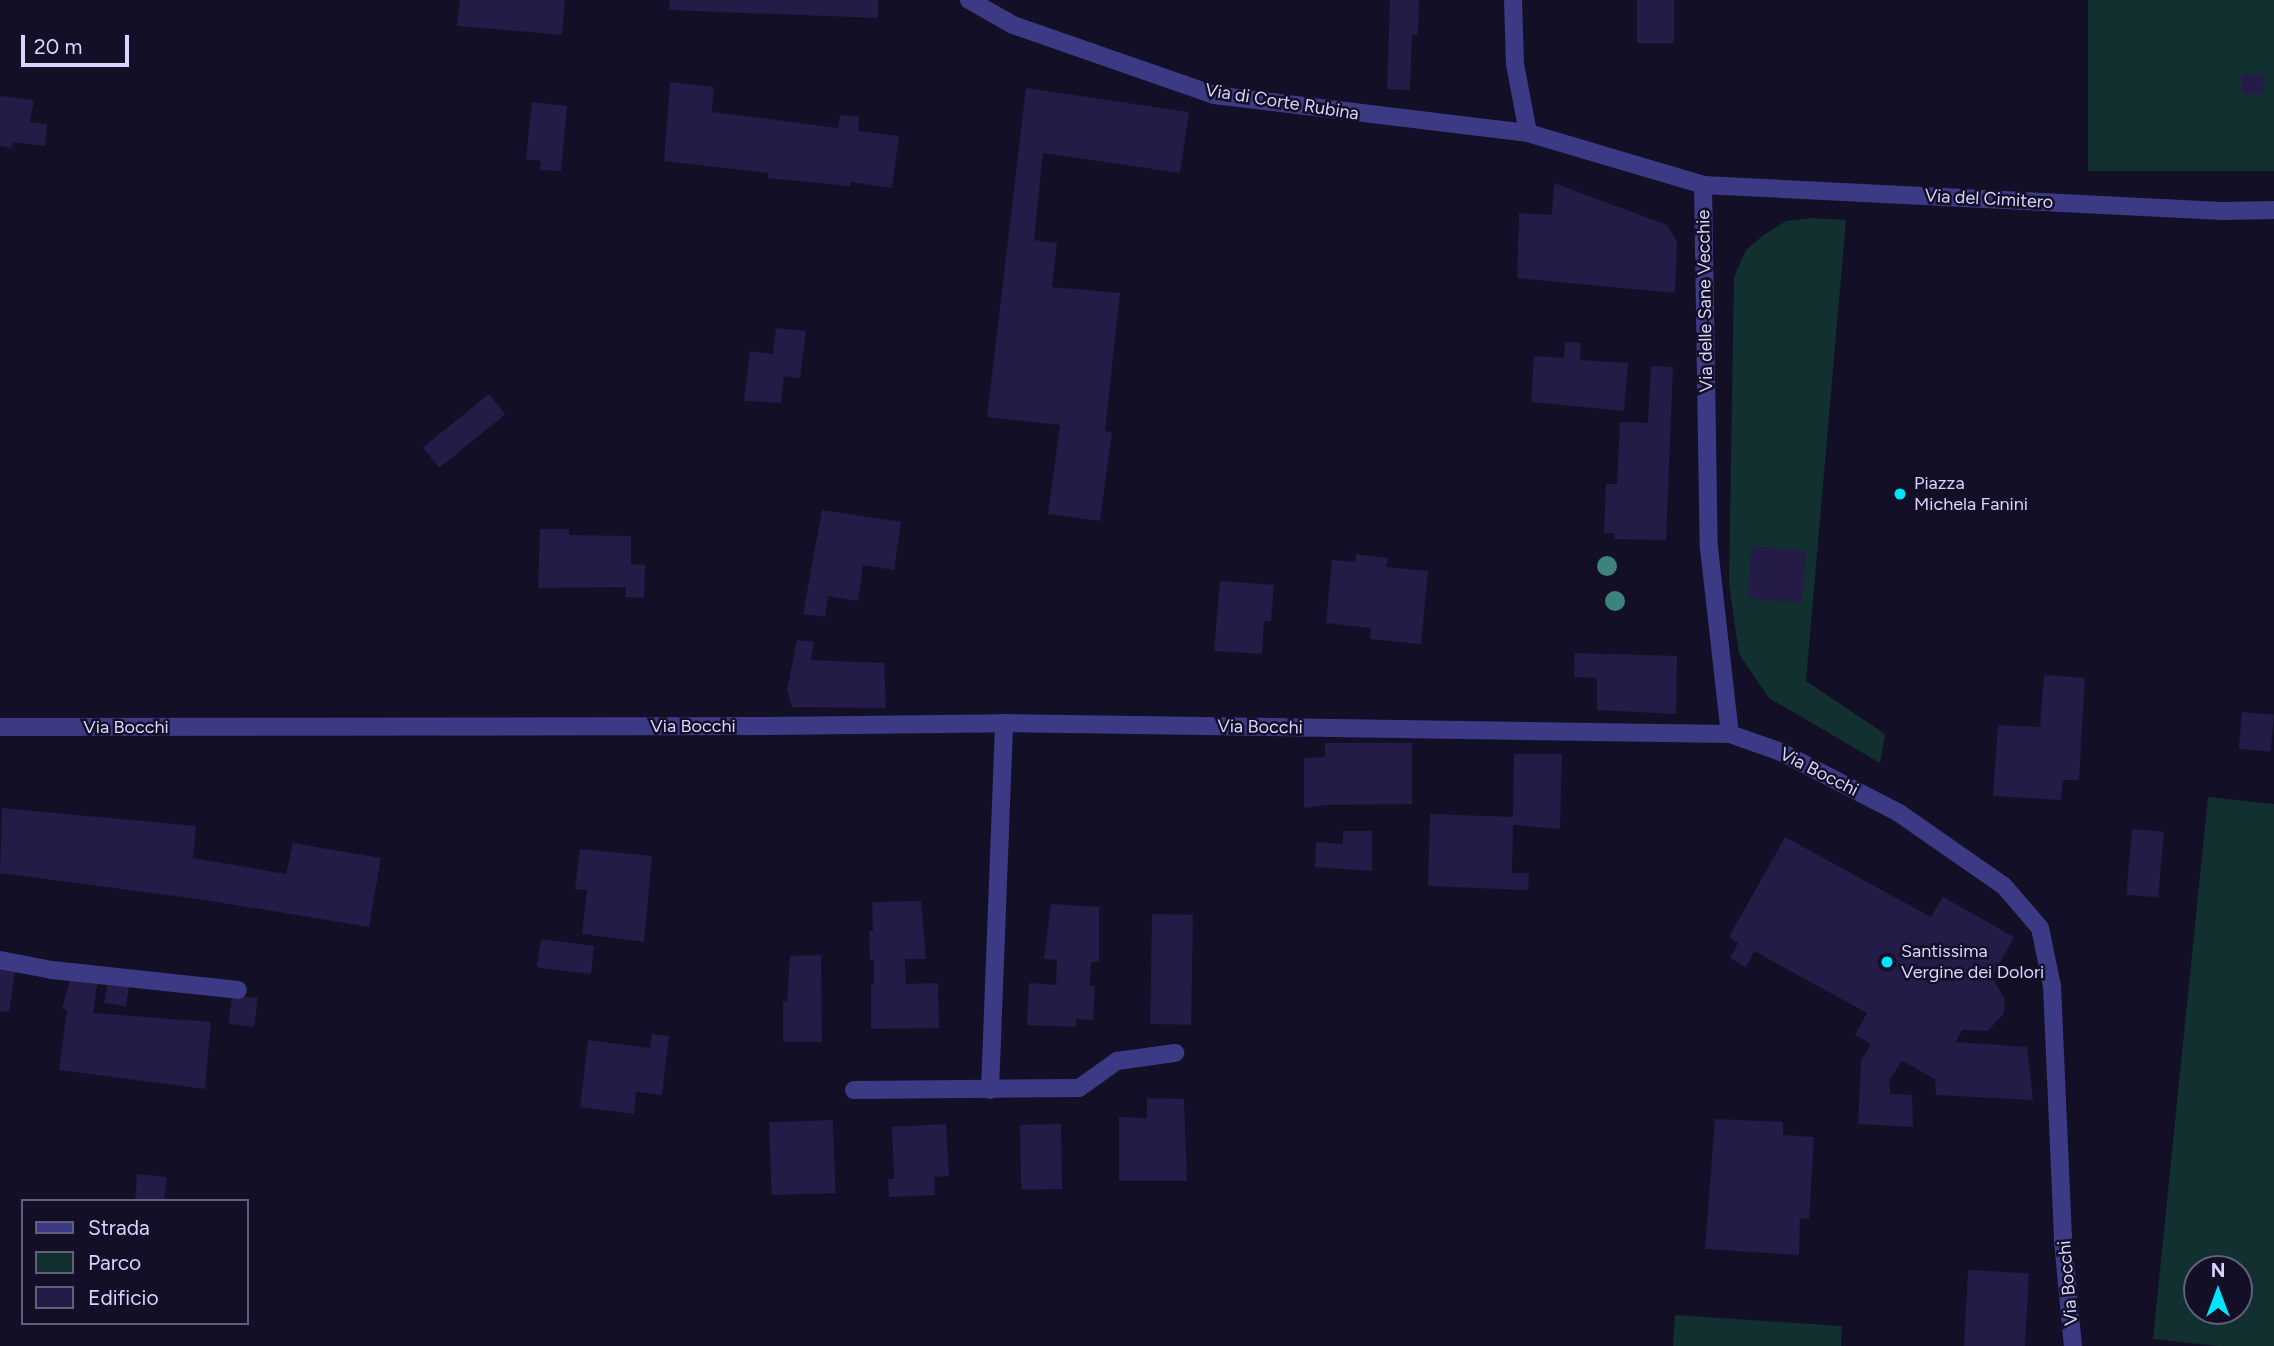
<!DOCTYPE html>
<html>
<head>
<meta charset="utf-8">
<style>
  body { margin:0 }
  #map { position:relative; width:2274px; height:1346px; overflow:hidden; background:#130f26; font-family:Figtree,sans-serif }
  div>[style] { position:absolute }
  .green>* { inset:0; background:#12302f; transform-origin:0 0 }
  .building>* { inset:0; background:#241b47; transform-origin:0 0 }
  .minor>* { height:18px; margin:-9px; padding:0 9px; transform-origin:9px; border-radius:9px; background:#3d3a85 }
  .trees>* { width:20px; height:20px; margin:-10px; border-radius:50%; background:#3d827b }
  .dots>* { width:19px; height:19px; translate:-50% -50%; box-sizing:border-box; border:4px solid #130f26; border-radius:50% }
  span { translate:-50% -50%; white-space:nowrap; text-align:center; line-height:1.15; -webkit-text-stroke:5px #130f26; paint-order:stroke }
  .street-label { font-size:18px; color:#d9d4ff }
  .poi-label { font-size:18px; color:#d9d4ff }
  .left { translate:0 -50%; text-align:left }
  .legend { position:absolute; left:21px; top:1199px; width:228px; height:126px; box-sizing:border-box; background:#130f26; border:2px solid #625e7d; margin:0; padding:9px 12px; list-style:none; font-size:21px; color:#d9d4ff }
  .legend li { display:flex; align-items:center; gap:14px; height:35px }
  .legend b { width:35px; border:2px solid #625e7d }
  .north { position:absolute; left:2183px; top:1255px; width:70px; height:70px; box-sizing:border-box; background:#130f26; border:2px solid #625e7d; border-radius:50%; rotate:0deg; font-size:19px; font-weight:700; line-height:28px; text-align:center; color:#d9d4ff }
  .north::after { content:''; display:block; margin:auto; width:24px; height:32px; background:#00e5ff; clip-path:polygon(50% 0,100% 100%,50% 72%,0 100%) }
  .scale { position:absolute; left:21px; top:35px; width:108px; height:32px; box-sizing:border-box; border:4px solid #d9d4ff; border-top:0; padding-left:9px; font-size:21px; line-height:24px; white-space:nowrap; color:#d9d4ff; -webkit-text-stroke:5px #130f26; paint-order:stroke }
</style>
</head>
<body>
<div id="map">
  <div class="green">
    <i style="left:2088px;top:0;width:186px;height:171px"></i>
    <i style="clip-path:polygon(1812px 218px,1846px 220px,1806px 681px,1885px 734px,1880px 763px,1769px 698px,1739px 654px,1729px 584px,1734px 277px,1746px 250px,1765px 234px,1786px 221px)"></i>
    <i style="clip-path:polygon(evenodd,2208px 797px,2274px 804px,2274px 1346px,2219px 1346px,2153px 1339px,2208px 797px,2239px 1269px,2239px 1311px,2197px 1311px,2197px 1269px,2239px 1269px)"></i>
    <i style="clip-path:polygon(1675px 1315px,1842px 1326px,1841px 1346px,1673px 1346px)"></i>
  </div>
  <div class="building">
    <i style="clip-path:polygon(460px 0,565px 0,562px 35px,457px 26px)"></i>
    <i style="clip-path:polygon(670px 0,878px 0,878px 18px,669px 10px)"></i>
    <i style="clip-path:polygon(1390px 0,1419px 0,1418px 35px,1412px 35px,1410px 90px,1387px 89px)"></i>
    <i style="left:1637px;top:0;width:37px;height:43px"></i>
    <i style="left:2242px;top:74px;width:21px;height:20px"></i>
    <i style="clip-path:polygon(670px 82px,714px 87px,712px 112px,838px 128px,840px 115px,859px 117px,858px 131px,899px 136px,892px 188px,851px 182px,850px 186px,768px 178px,768px 173px,664px 161px)"></i>
    <i style="clip-path:polygon(1026px 88px,1189px 112px,1180px 173px,1043px 153px,1034px 240px,1057px 243px,1052px 287px,1120px 293px,1105px 431px,1112px 432px,1100px 521px,1048px 514px,1060px 425px,987px 417px)"></i>
    <i style="clip-path:polygon(0 96px,34px 100px,30px 122px,47px 124px,45px 146px,13px 142px,12px 148px,0 146px)"></i>
    <i style="clip-path:polygon(532px 102px,567px 106px,561px 171px,540px 170px,541px 161px,526px 159px)"></i>
    <i style="clip-path:polygon(1554px 183px,1667px 225px,1677px 242px,1675px 293px,1517px 278px,1519px 213px,1552px 215px)"></i>
    <i style="clip-path:polygon(776px 328px,806px 331px,800px 378px,784px 376px,781px 403px,744px 401px,750px 351px,773px 354px)"></i>
    <i style="clip-path:polygon(1565px 342px,1581px 343px,1580px 360px,1628px 363px,1624px 411px,1531px 402px,1534px 356px,1564px 358px)"></i>
    <i style="clip-path:polygon(1651px 366px,1673px 367px,1666px 540px,1614px 539px,1614px 533px,1604px 533px,1606px 484px,1617px 484px,1620px 422px,1648px 423px)"></i>
    <i style="left:489px;top:394px;width:26px;height:85px;rotate:51deg"></i>
    <i style="clip-path:polygon(822px 510px,901px 522px,894px 570px,863px 565px,858px 601px,828px 596px,825px 617px,803px 614px)"></i>
    <i style="clip-path:polygon(540px 529px,569px 529px,569px 535px,631px 536px,631px 564px,645px 565px,644px 598px,625px 597px,626px 587px,538px 588px)"></i>
    <i style="left:1752px;top:546px;width:54px;height:52px;rotate:5deg"></i>
    <i style="clip-path:polygon(1356px 554px,1388px 558px,1386px 567px,1428px 571px,1421px 644px,1370px 639px,1371px 628px,1326px 623px,1332px 560px,1355px 562px)"></i>
    <i style="clip-path:polygon(1220px 581px,1274px 585px,1271px 621px,1264px 621px,1262px 654px,1214px 651px)"></i>
    <i style="clip-path:polygon(797px 640px,814px 642px,811px 660px,884px 663px,886px 708px,792px 707px,787px 690px)"></i>
    <i style="clip-path:polygon(1575px 653px,1677px 656px,1676px 714px,1597px 710px,1597px 678px,1574px 677px)"></i>
    <i style="clip-path:polygon(2044px 675px,2085px 678px,2079px 780px,2063px 780px,2061px 800px,1993px 796px,1998px 725px,2040px 727px)"></i>
    <i style="left:2242px;top:712px;width:32px;height:37px;rotate:5deg"></i>
    <i style="clip-path:polygon(1325px 743px,1412px 743px,1412px 804px,1325px 805px,1304px 808px,1304px 758px,1325px 757px)"></i>
    <i style="clip-path:polygon(1514px 754px,1562px 754px,1560px 829px,1513px 825px,1512px 873px,1529px 873px,1528px 890px,1428px 886px,1430px 814px,1513px 817px)"></i>
    <i style="clip-path:polygon(2px 808px,196px 826px,193px 858px,286px 874px,293px 843px,381px 858px,369px 927px,205px 900px,0 873px)"></i>
    <i style="left:2132px;top:829px;width:32px;height:66px;rotate:5deg"></i>
    <i style="clip-path:polygon(1343px 831px,1372px 831px,1372px 871px,1315px 867px,1316px 842px,1343px 844px)"></i>
    <i style="clip-path:polygon(1785px 837px,1931px 917px,1943px 897px,2014px 937px,1992px 977px,2005px 1000px,2004px 1013px,1988px 1031px,1962px 1030px,1956px 1042px,2027px 1047px,2033px 1100px,1936px 1095px,1935px 1079px,1902px 1061px,1889px 1080px,1890px 1094px,1912px 1095px,1913px 1127px,1858px 1124px,1861px 1061px,1871px 1044px,1855px 1035px,1867px 1013px,1754px 951px,1746px 967px,1730px 958px,1738px 943px,1729px 937px)"></i>
    <i style="clip-path:polygon(580px 849px,652px 856px,644px 942px,582px 934px,587px 890px,575px 889px)"></i>
    <i style="clip-path:polygon(921px 901px,926px 959px,905px 959px,906px 984px,938px 983px,939px 1028px,871px 1029px,871px 985px,874px 985px,874px 960px,870px 960px,869px 931px,873px 931px,872px 902px)"></i>
    <i style="clip-path:polygon(1051px 904px,1099px 907px,1099px 962px,1091px 962px,1090px 986px,1095px 986px,1093px 1020px,1076px 1019px,1076px 1027px,1027px 1025px,1029px 983px,1056px 985px,1057px 960px,1044px 959px)"></i>
    <i style="left:1152px;top:914px;width:41px;height:110px;rotate:1deg"></i>
    <i style="clip-path:polygon(541px 939px,594px 946px,591px 974px,540px 968px,537px 965px)"></i>
    <i style="clip-path:polygon(821px 955px,822px 1042px,783px 1042px,783px 1002px,787px 1002px,790px 956px)"></i>
    <i style="clip-path:polygon(0 964px,16px 966px,9px 1012px,0 1011px)"></i>
    <i style="clip-path:polygon(72px 973px,98px 978px,93px 1013px,211px 1022px,205px 1089px,59px 1070px,67px 1010px,62px 1009px)"></i>
    <i style="left:108px;top:980px;width:22px;height:23px;rotate:10deg"></i>
    <i style="left:232px;top:995px;width:26px;height:29px;rotate:7deg"></i>
    <i style="clip-path:polygon(652px 1034px,669px 1036px,662px 1095px,636px 1092px,634px 1114px,580px 1107px,588px 1040px,650px 1048px)"></i>
    <i style="clip-path:polygon(1147px 1098px,1184px 1099px,1187px 1181px,1119px 1181px,1119px 1117px,1147px 1118px)"></i>
    <i style="clip-path:polygon(1715px 1119px,1783px 1122px,1783px 1135px,1814px 1137px,1809px 1219px,1800px 1218px,1799px 1255px,1705px 1249px)"></i>
    <i style="left:833px;top:1120px;width:73px;height:64px;rotate:88deg"></i>
    <i style="clip-path:polygon(946px 1124px,949px 1176px,934px 1177px,935px 1195px,889px 1197px,888px 1179px,894px 1179px,892px 1127px)"></i>
    <i style="left:1061px;top:1124px;width:65px;height:41px;rotate:89deg"></i>
    <i style="clip-path:polygon(137px 1174px,167px 1177px,164px 1201px,135px 1201px)"></i>
    <i style="left:1968px;top:1270px;width:61px;height:76px;rotate:3deg"></i>
  </div>
  <div class="minor">
    <i style="left:969px;top:0;width:51px;rotate:29.6deg"></i>
    <i style="left:1013px;top:25px;width:213px;rotate:19.2deg"></i>
    <i style="left:1214px;top:95px;width:316px;rotate:6.9deg"></i>
    <i style="left:1513px;top:0;width:64px;rotate:88.2deg"></i>
    <i style="left:1515px;top:64px;width:70px;rotate:79.3deg"></i>
    <i style="left:1528px;top:133px;width:183px;rotate:16.5deg"></i>
    <i style="left:1703px;top:185px;width:363px;rotate:89.1deg"></i>
    <i style="left:1709px;top:548px;width:187px;rotate:83.6deg"></i>
    <i style="left:1703px;top:185px;width:520px;rotate:2.87deg"></i>
    <i style="left:2222px;top:211px;width:52px;rotate:-1.1deg"></i>
    <i style="left:0;top:727px;width:770px;rotate:-0.07deg"></i>
    <i style="left:770px;top:726px;width:234px;rotate:-0.7deg"></i>
    <i style="left:1004px;top:723px;width:726px;rotate:0.87deg"></i>
    <i style="left:1730px;top:734px;width:54px;rotate:19.4deg"></i>
    <i style="left:1781px;top:752px;width:133px;rotate:27.3deg"></i>
    <i style="left:1899px;top:813px;width:128px;rotate:34.8deg"></i>
    <i style="left:2004px;top:886px;width:55px;rotate:49.4deg"></i>
    <i style="left:2040px;top:928px;width:59px;rotate:78.3deg"></i>
    <i style="left:2052px;top:986px;width:255px;rotate:87.5deg"></i>
    <i style="left:2063px;top:1241px;width:105px;rotate:84.6deg"></i>
    <i style="left:0;top:960px;width:53px;rotate:10.9deg"></i>
    <i style="left:52px;top:970px;width:187px;rotate:6.1deg"></i>
    <i style="left:854px;top:1090px;width:225px;rotate:-0.5deg"></i>
    <i style="left:1079px;top:1088px;width:47px;rotate:-35.4deg"></i>
    <i style="left:1117px;top:1061px;width:59px;rotate:-7.9deg"></i>
    <i style="left:990px;top:1090px;width:367px;rotate:-87.8deg"></i>
  </div>
  <div class="trees">
    <i style="left:1607px;top:566px"></i>
    <i style="left:1615px;top:601px"></i>
  </div>
  <div class="dots">
    <i style="left:1900px;top:494px;background:#00e5ff"></i>
    <i style="left:1887px;top:962px;background:#00e5ff"></i>
  </div>
  <div class="street-label">
    <span style="left:1282px;top:102px;rotate:9deg">Via di Corte Rubina</span>
    <span style="left:1989px;top:199px;rotate:3deg">Via del Cimitero</span>
    <span style="left:1705px;top:301px;rotate:-91deg">Via delle Sane Vecchie</span>
    <span style="left:693px;top:726px">Via Bocchi</span>
    <span style="left:126px;top:727px">Via Bocchi</span>
    <span style="left:1260px;top:727px;rotate:1deg">Via Bocchi</span>
    <span style="left:1819px;top:772px;rotate:27deg">Via Bocchi</span>
    <span style="left:2068px;top:1283px;rotate:-95deg">Via Bocchi</span>
  </div>
  <div class="poi-label">
    <span class="left" style="left:1914px;top:494px">Piazza<br>Michela Fanini</span>
    <span class="left" style="left:1901px;top:962px">Santissima<br>Vergine dei Dolori</span>
  </div>
  <ul class="legend">
  <li><b style="height:9px;background:#3d3a85"></b>Strada</li>
  <li><b style="height:19px;background:#12302f"></b>Parco</li>
  <li><b style="height:19px;background:#241b47"></b>Edificio</li>
  </ul>
  <div class="north">N</div>
  <div class="scale">20 m</div>
</div>
</body>
</html>
